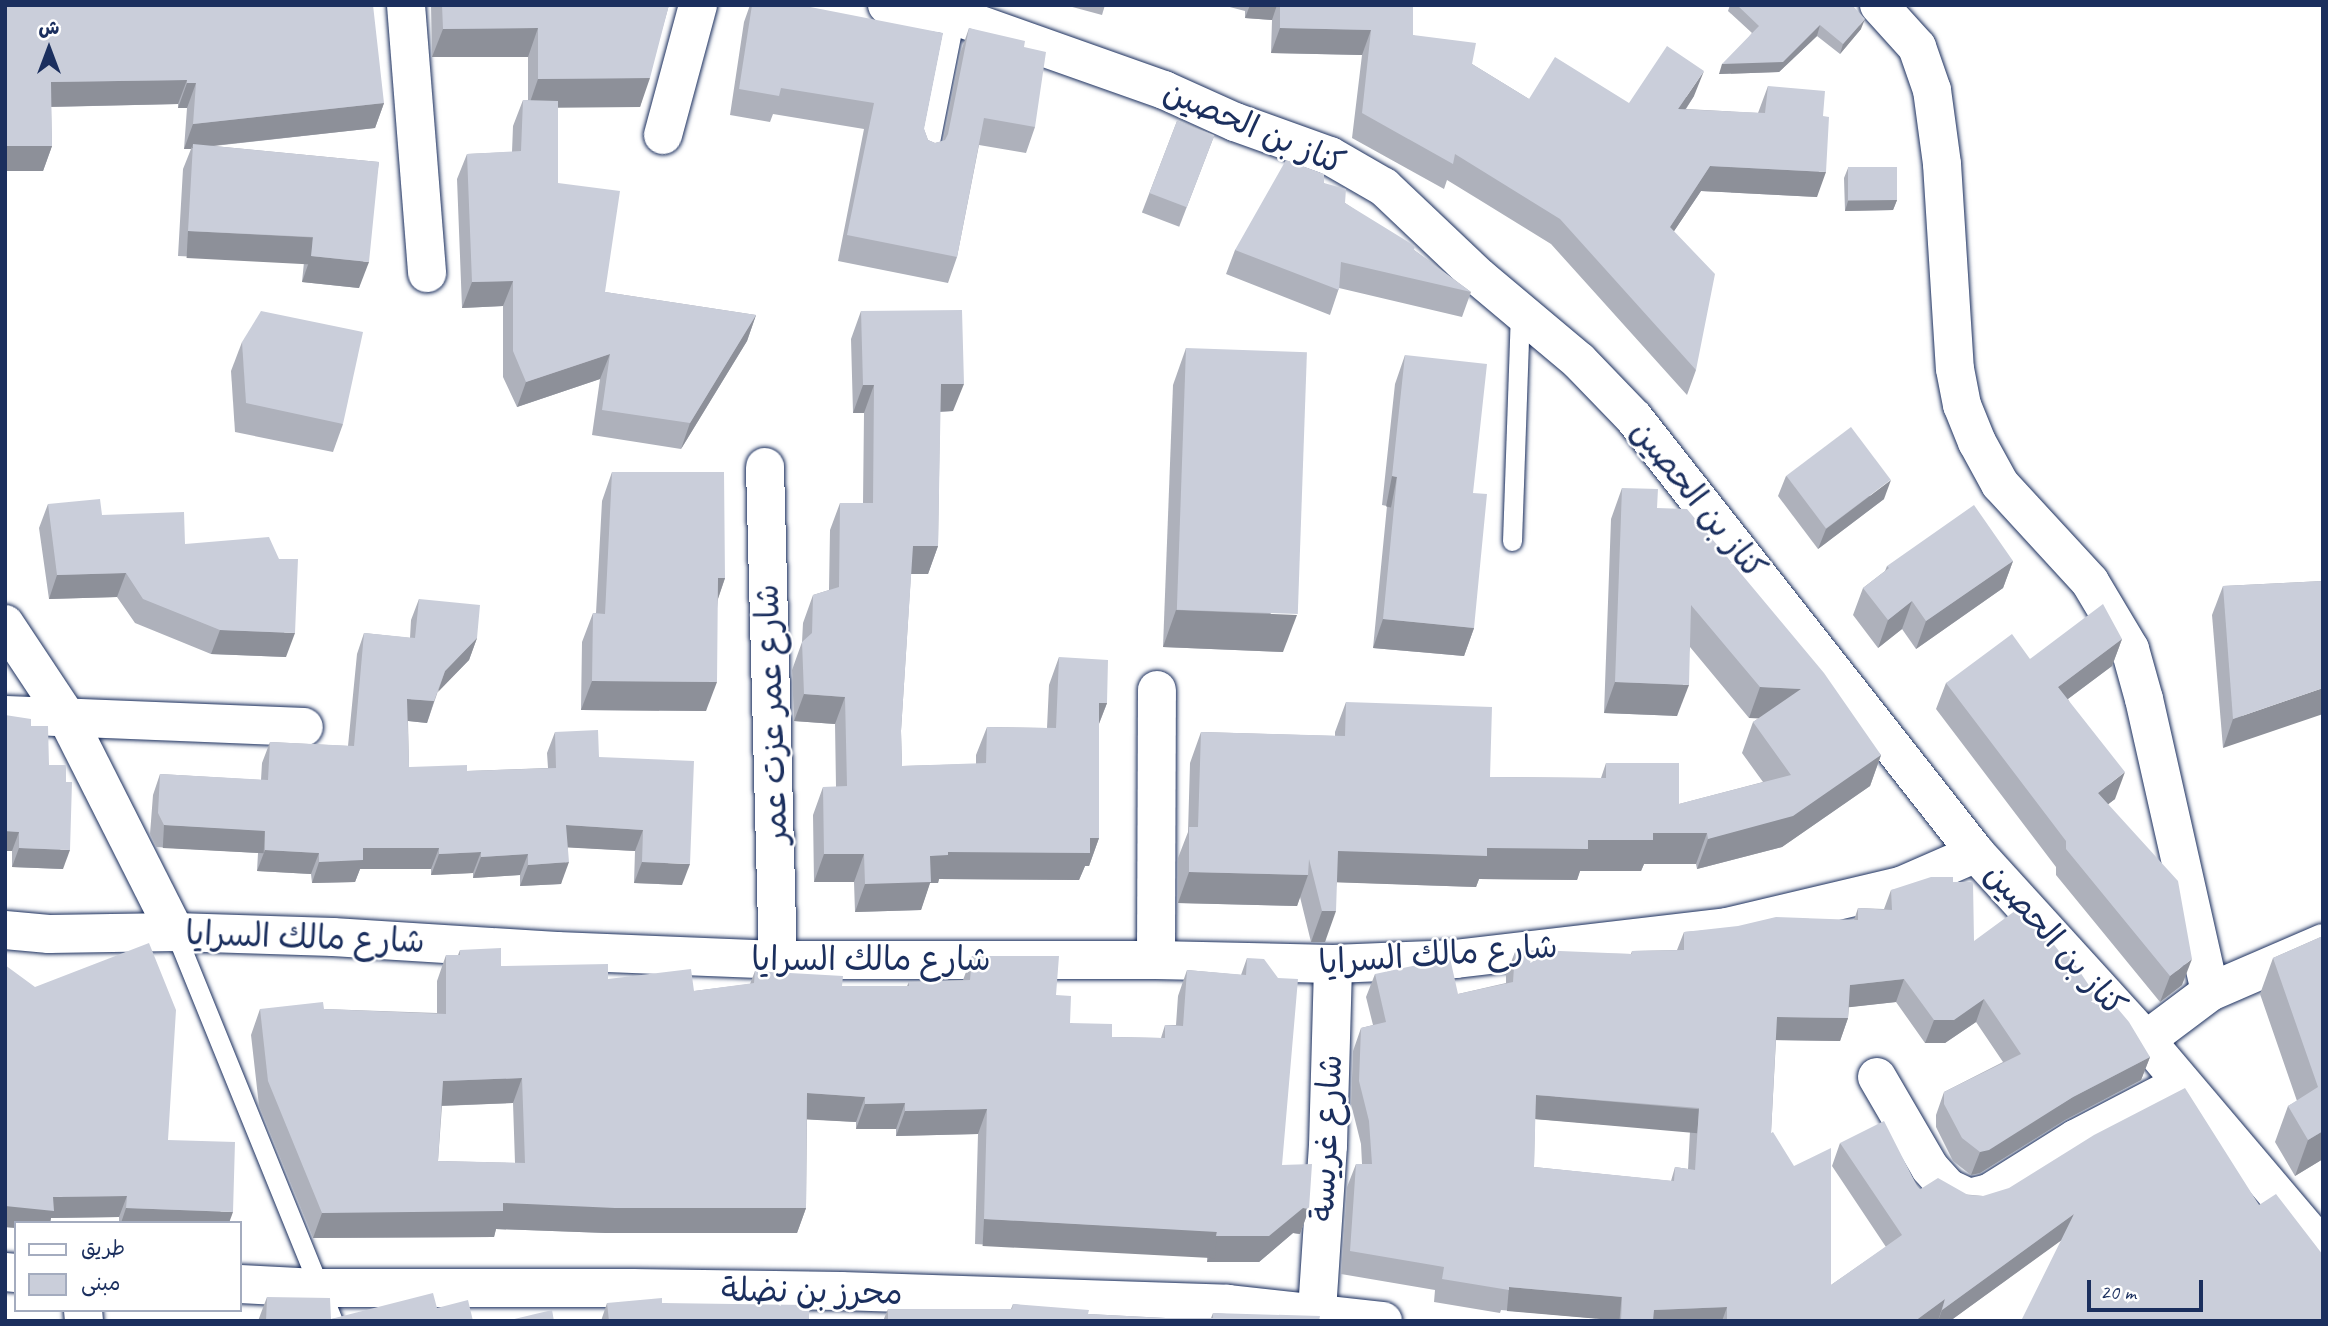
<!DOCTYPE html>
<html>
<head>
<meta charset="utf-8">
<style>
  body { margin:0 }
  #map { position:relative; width:2328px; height:1326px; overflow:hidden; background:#fff; font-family:Caveat,"Playpen Sans Arabic",sans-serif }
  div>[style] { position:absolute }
  .roads { filter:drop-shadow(0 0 2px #1b2f5e) drop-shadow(0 0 2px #1b2f5e) }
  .lane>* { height:19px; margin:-9.5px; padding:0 9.5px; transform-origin:9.5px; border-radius:9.5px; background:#fff }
  .street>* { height:38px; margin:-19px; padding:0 19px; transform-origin:19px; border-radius:19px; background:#fff }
  .secondary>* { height:38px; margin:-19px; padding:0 19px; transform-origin:19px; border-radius:19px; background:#fff }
  .wall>* { inset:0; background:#aeb1bb; transform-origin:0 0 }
  .shaded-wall>* { inset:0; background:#8d9099; transform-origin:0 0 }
  .building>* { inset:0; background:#caceda; transform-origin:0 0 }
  span { translate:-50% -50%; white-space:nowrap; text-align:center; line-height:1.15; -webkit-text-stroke:5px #fff; paint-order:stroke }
  .street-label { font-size:33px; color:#1b2f5e }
  .frame { position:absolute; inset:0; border:7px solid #1b2f5e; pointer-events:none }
  .legend { position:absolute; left:14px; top:1221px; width:228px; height:91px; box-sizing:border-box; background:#fff; border:2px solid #a4acbf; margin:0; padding:9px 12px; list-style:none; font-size:21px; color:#1b2f5e }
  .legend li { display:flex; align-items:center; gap:14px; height:35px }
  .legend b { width:35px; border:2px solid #a4acbf }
  .north { position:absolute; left:14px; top:14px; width:70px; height:70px; -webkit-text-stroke:5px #fff; paint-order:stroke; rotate:0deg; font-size:19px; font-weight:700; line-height:28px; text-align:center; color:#1b2f5e }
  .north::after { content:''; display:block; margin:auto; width:24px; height:32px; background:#1b2f5e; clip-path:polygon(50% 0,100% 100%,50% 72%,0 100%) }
  .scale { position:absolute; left:2087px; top:1280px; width:116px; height:32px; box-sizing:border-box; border:4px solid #1b2f5e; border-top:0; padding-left:9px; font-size:21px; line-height:24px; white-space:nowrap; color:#1b2f5e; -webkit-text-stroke:5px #fff; paint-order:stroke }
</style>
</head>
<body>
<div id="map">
  <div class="roads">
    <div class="lane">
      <i style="left:927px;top:157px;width:144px;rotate:-78.8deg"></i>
      <i style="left:1512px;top:541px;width:229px;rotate:-88deg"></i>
      <i style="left:175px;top:932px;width:420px;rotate:67.9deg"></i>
    </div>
    <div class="street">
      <i style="left:406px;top:5px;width:269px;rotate:85.5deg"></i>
      <i style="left:1879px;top:5px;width:57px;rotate:47.9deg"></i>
      <i style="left:1917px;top:47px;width:46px;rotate:70.8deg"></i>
      <i style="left:1932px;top:90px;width:75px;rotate:82.3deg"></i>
      <i style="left:1942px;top:164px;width:205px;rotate:86.4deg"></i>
      <i style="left:1955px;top:369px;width:37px;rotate:79deg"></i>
      <i style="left:1962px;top:405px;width:40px;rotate:68deg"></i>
      <i style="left:1977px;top:442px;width:48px;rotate:61.3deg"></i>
      <i style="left:2000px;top:484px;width:133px;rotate:47.4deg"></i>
      <i style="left:2090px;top:582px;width:78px;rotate:59.2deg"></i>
      <i style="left:2130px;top:649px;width:52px;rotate:74.4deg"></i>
      <i style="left:2144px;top:699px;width:300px;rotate:77.3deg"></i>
      <i style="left:663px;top:135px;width:135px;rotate:-74.9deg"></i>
      <i style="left:765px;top:467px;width:493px;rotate:88.5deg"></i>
      <i style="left:5px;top:624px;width:110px;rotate:56.5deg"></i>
      <i style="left:66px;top:716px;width:242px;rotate:63.2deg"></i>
      <i style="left:5px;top:715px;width:299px;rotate:2.3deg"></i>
      <i style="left:5px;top:930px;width:44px;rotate:5.2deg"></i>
      <i style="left:49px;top:934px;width:126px;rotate:-0.9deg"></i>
      <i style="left:175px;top:932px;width:158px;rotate:1.8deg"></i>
      <i style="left:333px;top:937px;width:224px;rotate:3.6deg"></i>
      <i style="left:557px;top:951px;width:221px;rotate:2.3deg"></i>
      <i style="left:778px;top:960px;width:378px"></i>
      <i style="left:1156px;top:960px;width:177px;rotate:1.3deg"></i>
      <i style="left:1333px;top:964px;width:123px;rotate:-2.3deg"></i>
      <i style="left:1456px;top:959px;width:273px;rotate:-6.7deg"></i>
      <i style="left:1727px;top:927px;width:179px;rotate:-13.3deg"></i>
      <i style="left:1901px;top:886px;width:82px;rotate:-23.7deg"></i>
      <i style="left:1156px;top:960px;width:270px;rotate:-89.8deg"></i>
      <i style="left:2146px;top:1040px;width:80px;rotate:-36.9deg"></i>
      <i style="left:2210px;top:992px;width:123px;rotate:-23.4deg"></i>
      <i style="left:1877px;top:1077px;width:105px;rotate:59.8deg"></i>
      <i style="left:1930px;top:1168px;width:27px;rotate:48deg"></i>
      <i style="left:1948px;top:1188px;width:23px;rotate:25deg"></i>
      <i style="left:1969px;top:1198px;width:21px;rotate:-14deg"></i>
      <i style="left:1989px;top:1193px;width:102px;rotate:-32.1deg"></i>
      <i style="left:2075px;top:1139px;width:119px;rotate:-27.4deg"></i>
      <i style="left:5px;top:1272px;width:11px;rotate:5deg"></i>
      <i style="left:240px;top:1284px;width:77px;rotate:3deg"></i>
      <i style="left:317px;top:1288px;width:315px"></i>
      <i style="left:632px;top:1288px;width:209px;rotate:0.8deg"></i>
      <i style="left:841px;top:1291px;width:387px;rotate:1.9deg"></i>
      <i style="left:1228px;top:1304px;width:156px;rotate:6.3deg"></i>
      <i style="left:83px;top:1310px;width:11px;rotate:85deg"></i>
      <i style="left:1317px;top:1311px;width:165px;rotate:-86.2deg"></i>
      <i style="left:1328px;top:1146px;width:182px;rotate:-88.4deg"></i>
    </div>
    <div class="secondary">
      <i style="left:887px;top:5px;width:69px;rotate:9.2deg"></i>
      <i style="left:955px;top:16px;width:222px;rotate:19.5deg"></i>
      <i style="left:1164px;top:90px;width:78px;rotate:24.3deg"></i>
      <i style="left:1235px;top:122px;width:101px;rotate:19.7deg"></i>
      <i style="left:1330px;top:156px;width:62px;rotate:29.9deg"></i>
      <i style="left:1384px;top:187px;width:131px;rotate:43.5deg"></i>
      <i style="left:1479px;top:277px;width:131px;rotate:40deg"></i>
      <i style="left:1579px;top:361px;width:79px;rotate:46deg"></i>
      <i style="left:1634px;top:418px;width:553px;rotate:51.83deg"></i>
      <i style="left:1976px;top:853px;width:253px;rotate:47.7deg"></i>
      <i style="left:2146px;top:1040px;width:274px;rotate:49.7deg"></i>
    </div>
  </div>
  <div class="wall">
    <i style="clip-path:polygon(5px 5px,384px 103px,375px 128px,214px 146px,379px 162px,359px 288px,302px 282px,304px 262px,178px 256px,183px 169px,191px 149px,184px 149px,187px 108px,178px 108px,178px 104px,51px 107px,52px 146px,43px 171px,5px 171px)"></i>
    <i style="clip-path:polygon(431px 5px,669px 5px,640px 107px,558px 107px,558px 183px,605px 292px,756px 315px,747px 341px,681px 449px,592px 435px,600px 379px,517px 407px,503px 377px,503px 306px,462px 308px,457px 179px,467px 154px,512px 152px,513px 126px,523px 100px,528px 100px,528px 57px,432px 57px)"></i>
    <i style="clip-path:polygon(750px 5px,800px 5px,924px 129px,928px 140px,935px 143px,943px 141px,960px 54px,969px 28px,1024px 47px,1035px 127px,1026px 153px,979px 145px,957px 257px,948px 283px,838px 261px,864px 129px,773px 114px,770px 122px,730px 115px,744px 22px)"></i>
    <i style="clip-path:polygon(1065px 5px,1105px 5px,1102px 15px)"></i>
    <i style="clip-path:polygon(1222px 5px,1413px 5px,1413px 35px,1472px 64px,1529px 99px,1629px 103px,1694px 96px,1686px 109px,1758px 113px,1768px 86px,1823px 116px,1817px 197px,1701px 191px,1674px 231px,1696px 370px,1687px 395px,1551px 244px,1447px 180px,1444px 189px,1352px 138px,1362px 55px,1271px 53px,1272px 20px,1245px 18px,1245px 11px)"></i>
    <i style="clip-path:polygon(1730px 5px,1852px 5px,1861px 29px,1840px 54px,1817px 36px,1779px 72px,1719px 74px,1752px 33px,1728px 11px)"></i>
    <i style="left:1177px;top:121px;width:40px;height:98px;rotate:21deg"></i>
    <i style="clip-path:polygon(1848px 168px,1897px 200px,1893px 210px,1845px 211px,1844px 178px)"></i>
    <i style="clip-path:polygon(1324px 183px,1345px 203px,1414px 250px,1471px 292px,1462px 317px,1339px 288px,1330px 315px,1226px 274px,1235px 250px)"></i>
    <i style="clip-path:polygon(861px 311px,953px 411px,940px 412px,938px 546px,928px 574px,911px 574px,901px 731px,902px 766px,976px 764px,976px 755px,987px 727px,1047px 728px,1049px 685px,1059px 657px,1107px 703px,1099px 724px,1099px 838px,1089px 866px,1085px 866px,1079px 880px,939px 879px,938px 883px,930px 883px,921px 910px,855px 912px,854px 882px,814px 882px,813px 815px,823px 787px,836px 787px,835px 724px,794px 721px,792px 670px,802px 642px,803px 623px,813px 595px,829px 590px,830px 530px,840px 503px,863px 503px,864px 413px,853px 413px,851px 339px)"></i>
    <i style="clip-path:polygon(242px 342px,343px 424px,333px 452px,235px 432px,231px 371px)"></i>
    <i style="clip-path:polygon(1186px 348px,1283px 652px,1163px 647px,1173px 385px)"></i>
    <i style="clip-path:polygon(1405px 355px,1473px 493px,1474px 628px,1464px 656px,1373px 648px,1387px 506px,1382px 505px,1395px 384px)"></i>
    <i style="clip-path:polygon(612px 472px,725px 578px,718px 599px,706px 711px,581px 710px,582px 642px,593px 613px,596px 613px,602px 501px)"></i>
    <i style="clip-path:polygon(1786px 476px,1884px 499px,1818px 549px,1778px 496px)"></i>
    <i style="clip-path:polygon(1622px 488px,1657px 508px,1881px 755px,1870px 786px,1782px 847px,1697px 869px,1696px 864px,1644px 864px,1641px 871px,1580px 871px,1577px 880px,1479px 879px,1476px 887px,1337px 882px,1325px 942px,1311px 942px,1300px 897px,1297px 906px,1178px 903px,1178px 858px,1188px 832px,1190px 763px,1201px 732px,1335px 736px,1335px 732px,1346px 702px,1490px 777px,1601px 778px,1606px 763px,1679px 804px,1763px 782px,1742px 753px,1753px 722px,1759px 718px,1749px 718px,1690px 647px,1677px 716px,1604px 713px,1611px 519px)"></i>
    <i style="clip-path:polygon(48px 504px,102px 515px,185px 544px,279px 559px,286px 657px,211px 654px,135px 623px,117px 597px,49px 599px,39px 528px)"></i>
    <i style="clip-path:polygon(2013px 561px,2003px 588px,1916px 649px,1902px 629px,1878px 648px,1853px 615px,1863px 588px,1885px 571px,1887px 566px)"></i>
    <i style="clip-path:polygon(2323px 581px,2223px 748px,2212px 615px,2223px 586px)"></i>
    <i style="clip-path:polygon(419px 599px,477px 638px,469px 660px,438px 691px,427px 723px,408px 721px,409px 767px,467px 771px,548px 768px,547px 753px,555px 732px,599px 757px,682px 885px,634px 883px,635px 851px,568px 847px,561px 884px,520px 886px,520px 875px,473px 878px,473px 873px,431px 875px,431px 869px,360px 869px,355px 882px,312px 883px,311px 874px,257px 871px,258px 853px,156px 847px,150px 834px,153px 795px,160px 774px,261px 780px,262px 763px,270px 742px,348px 746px,357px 654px,364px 633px,410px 638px,411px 620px)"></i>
    <i style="clip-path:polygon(2122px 639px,2112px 666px,2068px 699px,2115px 799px,2108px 804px,2182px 985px,2160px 1002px,2056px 875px,2056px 867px,1936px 709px,1946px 683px,2030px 659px)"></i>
    <i style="clip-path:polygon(5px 715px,31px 726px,49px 765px,63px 869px,12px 867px,12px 851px,5px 851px)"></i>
    <i style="clip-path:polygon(evenodd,1953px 882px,1974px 941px,2104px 1008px,2150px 1057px,2141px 1080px,2065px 1120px,1980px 1173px,1971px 1175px,1953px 1161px,1936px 1127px,1936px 1115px,1944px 1092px,2003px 1062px,1976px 1022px,1945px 1043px,1925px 1043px,1896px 1002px,1849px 1007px,1848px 1018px,1840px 1041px,1776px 1040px,1771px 1133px,1831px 1285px,1886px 1247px,1832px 1166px,1840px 1143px,1919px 1190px,1983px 1196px,2259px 1205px,2323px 1255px,2061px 1240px,1950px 1321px,1614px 1321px,1614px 1320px,1501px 1310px,1500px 1313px,1434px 1302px,1435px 1290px,1341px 1274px,1347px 1187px,1356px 1164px,1362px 1164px,1361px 1144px,1351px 1104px,1353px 1051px,1361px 1028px,1373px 1025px,1366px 997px,1375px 974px,1458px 994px,1506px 983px,1506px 975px,1515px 952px,1631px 954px,1632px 951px,1677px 950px,1684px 932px,1854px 920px,1858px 908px,1884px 909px,1891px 890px,1953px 882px,1535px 1119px,1690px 1131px,1688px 1169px,1675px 1167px,1671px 1181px,1534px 1167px,1535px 1119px)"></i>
    <i style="clip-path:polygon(2323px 936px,2323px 1159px,2295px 1176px,2275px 1142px,2288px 1106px,2297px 1101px,2260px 994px,2273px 958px)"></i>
    <i style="clip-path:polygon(evenodd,460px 950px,501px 966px,608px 979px,694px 991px,750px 984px,755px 971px,842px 986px,907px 986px,909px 982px,963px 980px,972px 956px,1056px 995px,1070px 1023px,1112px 1037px,1161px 1038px,1165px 1025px,1176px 1025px,1178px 996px,1187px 970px,1241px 975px,1247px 958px,1282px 1165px,1309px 1209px,1300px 1234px,1293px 1233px,1259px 1262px,1207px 1262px,1207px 1257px,975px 1244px,978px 1134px,896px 1136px,896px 1129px,856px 1129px,856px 1122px,807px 1119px,806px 1208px,797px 1233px,606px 1233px,496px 1229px,494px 1237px,313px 1238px,259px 1106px,251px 1035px,260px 1009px,324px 1009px,437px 1013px,437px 981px,446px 955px,458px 955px,460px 950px,513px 1103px,515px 1163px,438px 1161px,442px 1106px,513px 1103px)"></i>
    <i style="clip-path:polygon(168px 1140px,229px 1223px,119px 1223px,119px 1217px,51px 1218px,50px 1223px,16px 1223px,16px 1228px,5px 1227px)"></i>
    <i style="clip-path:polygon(267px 1297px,331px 1319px,437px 1308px,473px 1321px,258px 1321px)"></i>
    <i style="clip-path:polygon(607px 1303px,662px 1303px,809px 1321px,601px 1321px)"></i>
    <i style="clip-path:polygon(1013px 1304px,1088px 1314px,1166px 1318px,1211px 1318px,1213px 1313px,1319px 1321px,883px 1321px,888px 1309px,1011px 1309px)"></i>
  </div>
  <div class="shaded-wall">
    <i style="clip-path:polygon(1250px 5px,1277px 5px,1272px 20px,1245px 18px)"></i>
    <i style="clip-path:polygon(1865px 19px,1861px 29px,1840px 54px,1843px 44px)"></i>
    <i style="clip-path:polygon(1820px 25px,1817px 36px,1779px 72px,1719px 74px,1722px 64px)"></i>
    <i style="clip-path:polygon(538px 28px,528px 57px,432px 57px,443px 29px)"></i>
    <i style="clip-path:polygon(1280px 28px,1371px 30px,1362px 55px,1271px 53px)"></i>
    <i style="clip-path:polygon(1704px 71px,1694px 96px,1669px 134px,1678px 109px)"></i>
    <i style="clip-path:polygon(650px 78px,640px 107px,528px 108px,538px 79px)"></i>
    <i style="clip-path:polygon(187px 80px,178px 104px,42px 107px,51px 82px)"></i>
    <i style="clip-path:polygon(187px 83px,196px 83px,187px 108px,178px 108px)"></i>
    <i style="clip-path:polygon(384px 103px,375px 128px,192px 148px,193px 144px,191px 149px,184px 149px,193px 124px)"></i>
    <i style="clip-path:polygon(5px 146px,52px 146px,43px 171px,5px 171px)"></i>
    <i style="clip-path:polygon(1710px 166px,1826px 172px,1817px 197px,1701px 191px,1660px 252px,1670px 227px)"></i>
    <i style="clip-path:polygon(1897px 200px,1893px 210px,1845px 211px,1848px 201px)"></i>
    <i style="left:188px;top:231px;width:125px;height:27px;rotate:3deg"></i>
    <i style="clip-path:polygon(311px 256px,369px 262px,359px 288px,302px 282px)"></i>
    <i style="clip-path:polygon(513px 281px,503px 306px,462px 308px,472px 282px)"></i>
    <i style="clip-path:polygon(756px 315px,747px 341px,681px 449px,690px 423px)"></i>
    <i style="clip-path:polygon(610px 354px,600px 379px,517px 407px,526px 382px)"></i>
    <i style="clip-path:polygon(941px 384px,964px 384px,953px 411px,931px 412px)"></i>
    <i style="clip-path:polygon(863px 385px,874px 385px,864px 413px,853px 413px)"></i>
    <i style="left:1392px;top:476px;width:5px;height:31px;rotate:11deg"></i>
    <i style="clip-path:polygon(1891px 480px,1884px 499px,1818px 549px,1826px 529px)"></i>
    <i style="clip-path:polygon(913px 546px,938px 546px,928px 574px,902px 574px)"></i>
    <i style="clip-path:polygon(2013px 561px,2003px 588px,1916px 649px,1926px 621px)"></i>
    <i style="clip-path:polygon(126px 573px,117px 597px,49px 599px,57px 575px)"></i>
    <i style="clip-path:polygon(718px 578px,725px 578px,715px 607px)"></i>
    <i style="clip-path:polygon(1912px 601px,1902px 629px,1878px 648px,1888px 620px)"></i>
    <i style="clip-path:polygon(1176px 610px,1297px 615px,1283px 652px,1163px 647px)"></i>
    <i style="clip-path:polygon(1383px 619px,1474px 628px,1464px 656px,1373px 648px)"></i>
    <i style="clip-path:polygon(220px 630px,295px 633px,286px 657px,211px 654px)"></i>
    <i style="clip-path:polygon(477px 638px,469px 660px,438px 692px,445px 671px)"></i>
    <i style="clip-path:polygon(2122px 639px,2112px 666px,2049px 713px,2058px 687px)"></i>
    <i style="clip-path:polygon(592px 681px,717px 682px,706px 711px,581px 710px)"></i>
    <i style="clip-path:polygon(1615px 682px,1689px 685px,1677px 716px,1604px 713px)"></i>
    <i style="clip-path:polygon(1760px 687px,1801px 689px,1790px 720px,1749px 718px)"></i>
    <i style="clip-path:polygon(2323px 688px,2323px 714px,2223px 748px,2233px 719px)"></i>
    <i style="clip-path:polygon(804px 694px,845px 697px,835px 724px,794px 721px)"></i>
    <i style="clip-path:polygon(407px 699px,434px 701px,427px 723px,399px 720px)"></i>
    <i style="clip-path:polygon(1099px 703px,1107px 703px,1096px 731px)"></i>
    <i style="clip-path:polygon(1881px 755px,1870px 786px,1782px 847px,1697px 869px,1708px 839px)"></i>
    <i style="clip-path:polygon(2125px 772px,2115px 799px,2089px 819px,2098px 793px)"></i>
    <i style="left:164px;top:825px;width:101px;height:23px;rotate:3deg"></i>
    <i style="clip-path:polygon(566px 825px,643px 830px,635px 851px,559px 847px)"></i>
    <i style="clip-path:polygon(5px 831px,19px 832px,12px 851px,5px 851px)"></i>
    <i style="clip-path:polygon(1653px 833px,1707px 833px,1696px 864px,1644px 864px,1641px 871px,1580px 871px,1577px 880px,1479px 879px,1476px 887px,1327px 882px,1338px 851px,1487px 848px)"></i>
    <i style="clip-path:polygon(1090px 838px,1099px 838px,1089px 866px,1085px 866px,1079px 880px,939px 879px,938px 883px,930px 883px,921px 910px,855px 912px,865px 884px,930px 856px,948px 852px)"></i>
    <i style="clip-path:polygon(19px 848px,70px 850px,63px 869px,12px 867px)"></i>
    <i style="clip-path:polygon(363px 848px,439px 848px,431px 869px,360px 869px,355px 882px,312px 883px,319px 862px)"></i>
    <i style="clip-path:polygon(265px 850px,319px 853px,311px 874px,257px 871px)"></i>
    <i style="clip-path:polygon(481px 852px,473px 873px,431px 875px,439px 854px)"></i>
    <i style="clip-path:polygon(528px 854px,520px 875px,473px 878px,481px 857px)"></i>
    <i style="clip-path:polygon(824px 854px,864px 854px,854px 882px,814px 882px)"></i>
    <i style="clip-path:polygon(569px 862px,561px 884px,520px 886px,528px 865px)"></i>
    <i style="clip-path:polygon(642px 862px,690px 864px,682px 885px,634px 883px)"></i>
    <i style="clip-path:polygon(1189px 872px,1308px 875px,1297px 906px,1178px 903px)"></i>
    <i style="clip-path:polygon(1322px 911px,1336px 911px,1325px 942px,1311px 942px)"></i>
    <i style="clip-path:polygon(2192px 959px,2182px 985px,2160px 1002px,2170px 976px)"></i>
    <i style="clip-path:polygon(1904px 979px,1896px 1002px,1842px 1008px,1850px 985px)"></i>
    <i style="clip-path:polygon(1984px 999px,1976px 1022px,1945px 1043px,1925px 1043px,1934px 1020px)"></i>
    <i style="clip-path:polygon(1777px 1017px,1848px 1018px,1840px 1041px,1769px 1040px)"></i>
    <i style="clip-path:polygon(2150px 1057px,2141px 1080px,2065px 1120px,1980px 1173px,1971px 1175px,1980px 1152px,2073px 1097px)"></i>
    <i style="clip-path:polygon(522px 1078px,513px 1103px,434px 1106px,443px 1081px)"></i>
    <i style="clip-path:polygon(807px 1093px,865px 1097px,856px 1122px,798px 1119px)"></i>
    <i style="left:1536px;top:1095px;width:164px;height:24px;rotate:5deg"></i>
    <i style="clip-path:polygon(905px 1103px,896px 1129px,856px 1129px,865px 1104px)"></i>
    <i style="clip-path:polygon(987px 1109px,978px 1134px,896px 1136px,905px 1111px)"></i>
    <i style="clip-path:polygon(2323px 1131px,2323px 1159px,2295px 1176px,2308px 1140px)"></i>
    <i style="clip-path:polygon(127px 1196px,119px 1217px,51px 1218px,50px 1223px,16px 1223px,16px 1228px,5px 1227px,5px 1206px,53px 1197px)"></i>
    <i style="clip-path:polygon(503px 1203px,806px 1208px,797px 1233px,606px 1233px,496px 1229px,494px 1237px,313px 1238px,322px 1213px)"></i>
    <i style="clip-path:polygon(126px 1208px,233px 1212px,229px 1223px,121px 1223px)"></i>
    <i style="clip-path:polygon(1303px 1208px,1309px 1209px,1300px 1234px,1293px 1233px,1259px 1262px,1207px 1262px,1216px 1236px)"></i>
    <i style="clip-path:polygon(2074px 1214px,2066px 1237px,1950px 1321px,1938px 1321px,1942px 1310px)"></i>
    <i style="left:984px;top:1219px;width:233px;height:27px;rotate:3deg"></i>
    <i style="left:1509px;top:1287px;width:113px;height:24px;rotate:5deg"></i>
    <i style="clip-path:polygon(1945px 1299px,1938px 1321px,1915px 1321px)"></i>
    <i style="clip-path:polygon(1727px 1307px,1722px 1321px,1650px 1321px,1654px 1310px)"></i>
  </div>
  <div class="building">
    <i style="clip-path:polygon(5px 5px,373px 5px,384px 103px,193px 124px,196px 83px,187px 83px,187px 80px,51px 82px,52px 146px,5px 146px)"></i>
    <i style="clip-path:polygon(442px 5px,669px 5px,650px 78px,538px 79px,538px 28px,443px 29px)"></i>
    <i style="clip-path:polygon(752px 5px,800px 5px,943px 33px,924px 129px,928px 140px,935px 143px,945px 140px,948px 134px,969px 28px,1025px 41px,1024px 47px,1046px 52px,1035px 127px,984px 118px,957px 257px,847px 235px,874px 103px,781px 88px,779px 96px,739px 89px)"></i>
    <i style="clip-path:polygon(1280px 5px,1413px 5px,1413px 35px,1476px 43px,1472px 64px,1529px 99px,1555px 57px,1629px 103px,1667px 46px,1704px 71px,1678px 109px,1765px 113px,1768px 86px,1825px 91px,1823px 116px,1829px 117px,1826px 172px,1710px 166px,1670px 227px,1715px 274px,1696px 370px,1560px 219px,1455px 154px,1453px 164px,1362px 113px,1371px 30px,1280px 28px)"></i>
    <i style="clip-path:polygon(1737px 5px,1852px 5px,1865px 19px,1843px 44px,1820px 25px,1783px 62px,1722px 64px,1759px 26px)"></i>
    <i style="clip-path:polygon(523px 100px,558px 101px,558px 183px,620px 191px,605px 292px,756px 315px,690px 423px,602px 410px,610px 354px,526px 382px,513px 351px,513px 281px,472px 282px,467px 154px,521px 151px)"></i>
    <i style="left:1177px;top:121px;width:40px;height:77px;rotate:21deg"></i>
    <i style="clip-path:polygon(193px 144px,379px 162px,369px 262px,311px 256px,313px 237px,188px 231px)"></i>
    <i style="clip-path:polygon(1286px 160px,1324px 174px,1324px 183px,1346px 189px,1345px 203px,1415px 246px,1414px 250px,1471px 292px,1341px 262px,1339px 290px,1235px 250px)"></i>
    <i style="left:1897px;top:167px;width:33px;height:49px;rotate:90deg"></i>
    <i style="clip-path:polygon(962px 310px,964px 384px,941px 384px,938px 546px,913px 546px,901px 731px,902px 766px,986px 763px,987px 727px,1056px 728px,1059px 657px,1108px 660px,1107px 703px,1099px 703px,1099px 838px,1090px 838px,1090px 853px,948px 852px,948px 855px,930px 856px,931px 882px,865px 884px,864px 854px,824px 854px,823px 787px,847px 786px,845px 697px,804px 694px,802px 642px,812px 633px,813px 595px,839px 587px,840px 503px,873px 503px,874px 385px,863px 385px,861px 311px)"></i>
    <i style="clip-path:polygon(261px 311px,363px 332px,343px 424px,246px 403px,242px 342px)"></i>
    <i style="left:1186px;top:348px;width:121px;height:262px;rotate:2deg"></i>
    <i style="clip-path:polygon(1405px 355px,1487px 364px,1473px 493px,1487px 494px,1474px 628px,1383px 619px,1397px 477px,1392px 476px)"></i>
    <i style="left:1851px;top:427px;width:66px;height:81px;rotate:53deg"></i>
    <i style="clip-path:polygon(612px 472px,724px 472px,725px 578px,718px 578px,717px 682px,592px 681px,593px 613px,605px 614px)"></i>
    <i style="clip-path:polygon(1622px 488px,1658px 489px,1657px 508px,1687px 509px,1824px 673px,1881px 755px,1793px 816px,1708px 839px,1707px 833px,1653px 833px,1653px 840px,1588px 840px,1588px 849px,1487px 848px,1487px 856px,1338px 851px,1336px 911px,1322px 911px,1309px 859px,1308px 875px,1189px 872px,1189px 827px,1198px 827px,1201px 732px,1345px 736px,1346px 702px,1492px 707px,1490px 777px,1606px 778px,1606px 763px,1679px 763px,1679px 804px,1791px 775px,1753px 722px,1801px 689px,1760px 687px,1691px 605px,1689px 685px,1615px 682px)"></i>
    <i style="clip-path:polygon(100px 499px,102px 515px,184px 512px,185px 544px,269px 537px,279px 559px,298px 559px,295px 633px,220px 630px,143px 599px,126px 573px,57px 575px,48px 504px)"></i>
    <i style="clip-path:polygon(1974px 505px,2013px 561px,1926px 621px,1912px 601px,1888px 620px,1863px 588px,1889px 568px,1887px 566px)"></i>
    <i style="clip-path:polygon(2323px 581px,2323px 688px,2233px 719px,2223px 586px)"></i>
    <i style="clip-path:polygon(419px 599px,480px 605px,477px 638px,445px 671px,434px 701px,407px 699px,409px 767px,467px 765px,467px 771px,556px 768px,555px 732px,598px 730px,599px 757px,694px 761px,690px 864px,642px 862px,643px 830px,566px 825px,569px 862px,528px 865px,528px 854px,481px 857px,481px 852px,439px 854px,439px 848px,363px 848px,363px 860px,319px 862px,319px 853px,265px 850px,265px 831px,164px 825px,158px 813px,160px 774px,268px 780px,270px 742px,354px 746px,364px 633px,415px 638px)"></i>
    <i style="clip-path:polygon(2103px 604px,2122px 639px,2058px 687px,2125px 772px,2098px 793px,2178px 881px,2192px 959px,2170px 976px,2066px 849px,2066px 841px,1946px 683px,2012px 634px,2030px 659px)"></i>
    <i style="clip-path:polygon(5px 715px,31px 719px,31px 726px,48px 726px,49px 765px,66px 765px,66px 782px,72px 782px,70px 850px,19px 848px,19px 832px,5px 831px)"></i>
    <i style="clip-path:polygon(evenodd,1931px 877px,1953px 877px,1953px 882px,1973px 882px,1974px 941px,2023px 905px,2062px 955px,2068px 954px,2104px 1008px,2113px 1003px,2129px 1022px,2150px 1057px,2073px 1097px,1989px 1150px,1980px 1152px,1962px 1138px,1944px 1104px,1944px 1092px,2021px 1054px,1984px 999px,1954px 1020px,1934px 1020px,1904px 979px,1850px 985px,1848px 1018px,1777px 1017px,1771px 1133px,1773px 1132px,1794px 1166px,1831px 1148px,1831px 1285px,1902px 1235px,1840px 1143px,1884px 1121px,1919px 1190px,1938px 1178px,1968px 1195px,1983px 1196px,2009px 1188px,2094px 1135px,2185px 1088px,2259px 1205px,2276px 1194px,2323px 1255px,2323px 1321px,2021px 1321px,2074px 1214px,1942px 1310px,1945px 1299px,1915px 1321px,1727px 1321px,1727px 1307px,1654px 1310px,1653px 1321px,1621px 1321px,1622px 1297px,1509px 1287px,1509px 1290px,1442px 1279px,1444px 1267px,1350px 1251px,1356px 1164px,1372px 1164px,1369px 1121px,1359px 1081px,1361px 1028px,1386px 1022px,1375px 974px,1450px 958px,1458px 994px,1513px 982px,1515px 952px,1535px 950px,1632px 954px,1632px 951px,1684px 950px,1684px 932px,1738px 926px,1776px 917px,1858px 920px,1858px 908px,1892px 910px,1891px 890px,1931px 877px,1536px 1095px,1699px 1108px,1695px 1170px,1675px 1167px,1674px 1181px,1534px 1167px,1536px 1095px)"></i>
    <i style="clip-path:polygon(2323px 936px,2323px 1131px,2308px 1140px,2288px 1106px,2318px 1087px,2273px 958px)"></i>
    <i style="clip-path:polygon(149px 943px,176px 1010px,168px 1140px,235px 1142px,233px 1212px,126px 1208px,127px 1196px,53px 1197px,54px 1211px,5px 1206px,5px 965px,35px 987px)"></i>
    <i style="clip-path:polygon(evenodd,501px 948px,501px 966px,608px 964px,608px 979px,691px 969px,694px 991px,754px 983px,755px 971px,843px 976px,842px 986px,909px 986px,909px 982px,970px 980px,972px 956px,1059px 956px,1056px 995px,1071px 996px,1070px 1023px,1112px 1024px,1112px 1037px,1165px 1038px,1165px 1025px,1183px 1026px,1187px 970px,1246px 975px,1247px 958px,1264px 959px,1278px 978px,1298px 979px,1282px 1165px,1312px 1164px,1309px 1209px,1303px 1208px,1269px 1236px,1216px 1236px,1217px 1232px,984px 1219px,987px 1109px,905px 1111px,905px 1103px,865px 1104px,865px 1097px,807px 1093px,806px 1208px,615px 1208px,503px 1203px,503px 1211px,322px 1213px,268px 1081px,260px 1009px,323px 1002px,324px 1009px,446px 1014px,446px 955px,460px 955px,460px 950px,501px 948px,522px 1078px,525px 1163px,438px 1161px,443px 1081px,522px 1078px)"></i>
    <i style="clip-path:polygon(433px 1293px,437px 1308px,468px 1300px,473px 1321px,266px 1321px,267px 1297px,330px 1298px,331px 1319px)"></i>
    <i style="clip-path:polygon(662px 1298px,662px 1303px,809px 1305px,809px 1321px,609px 1321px,607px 1303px)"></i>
    <i style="clip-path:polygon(1013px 1304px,1089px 1310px,1088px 1314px,1166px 1318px,1213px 1318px,1213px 1313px,1320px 1316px,1319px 1321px,888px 1321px,888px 1309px,1012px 1309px)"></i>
    <i style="clip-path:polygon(552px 1310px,554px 1321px,506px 1321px)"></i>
  </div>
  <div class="street-label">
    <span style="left:1254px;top:128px;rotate:23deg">كناز بن الحصين</span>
    <span style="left:1698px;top:500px;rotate:51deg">كناز بن الحصين</span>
    <span style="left:772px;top:714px;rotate:-92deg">شارع عمر عزت عمر</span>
    <span style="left:305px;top:938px;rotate:2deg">شارع مالك السرايا</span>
    <span style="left:2055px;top:940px;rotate:48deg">كناز بن الحصين</span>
    <span style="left:1438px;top:955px;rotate:-4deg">شارع مالك السرايا</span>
    <span style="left:871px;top:960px">شارع مالك السرايا</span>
    <span style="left:1327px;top:1138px;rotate:-87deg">شارع غريسة</span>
    <span style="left:812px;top:1292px;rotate:1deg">محرز بن نضلة</span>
  </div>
  <div class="frame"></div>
  <ul class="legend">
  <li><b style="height:9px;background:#fff"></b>طريق</li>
  <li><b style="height:19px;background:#caceda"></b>مبنى</li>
  </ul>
  <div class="north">ش</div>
  <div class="scale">20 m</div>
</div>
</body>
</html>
